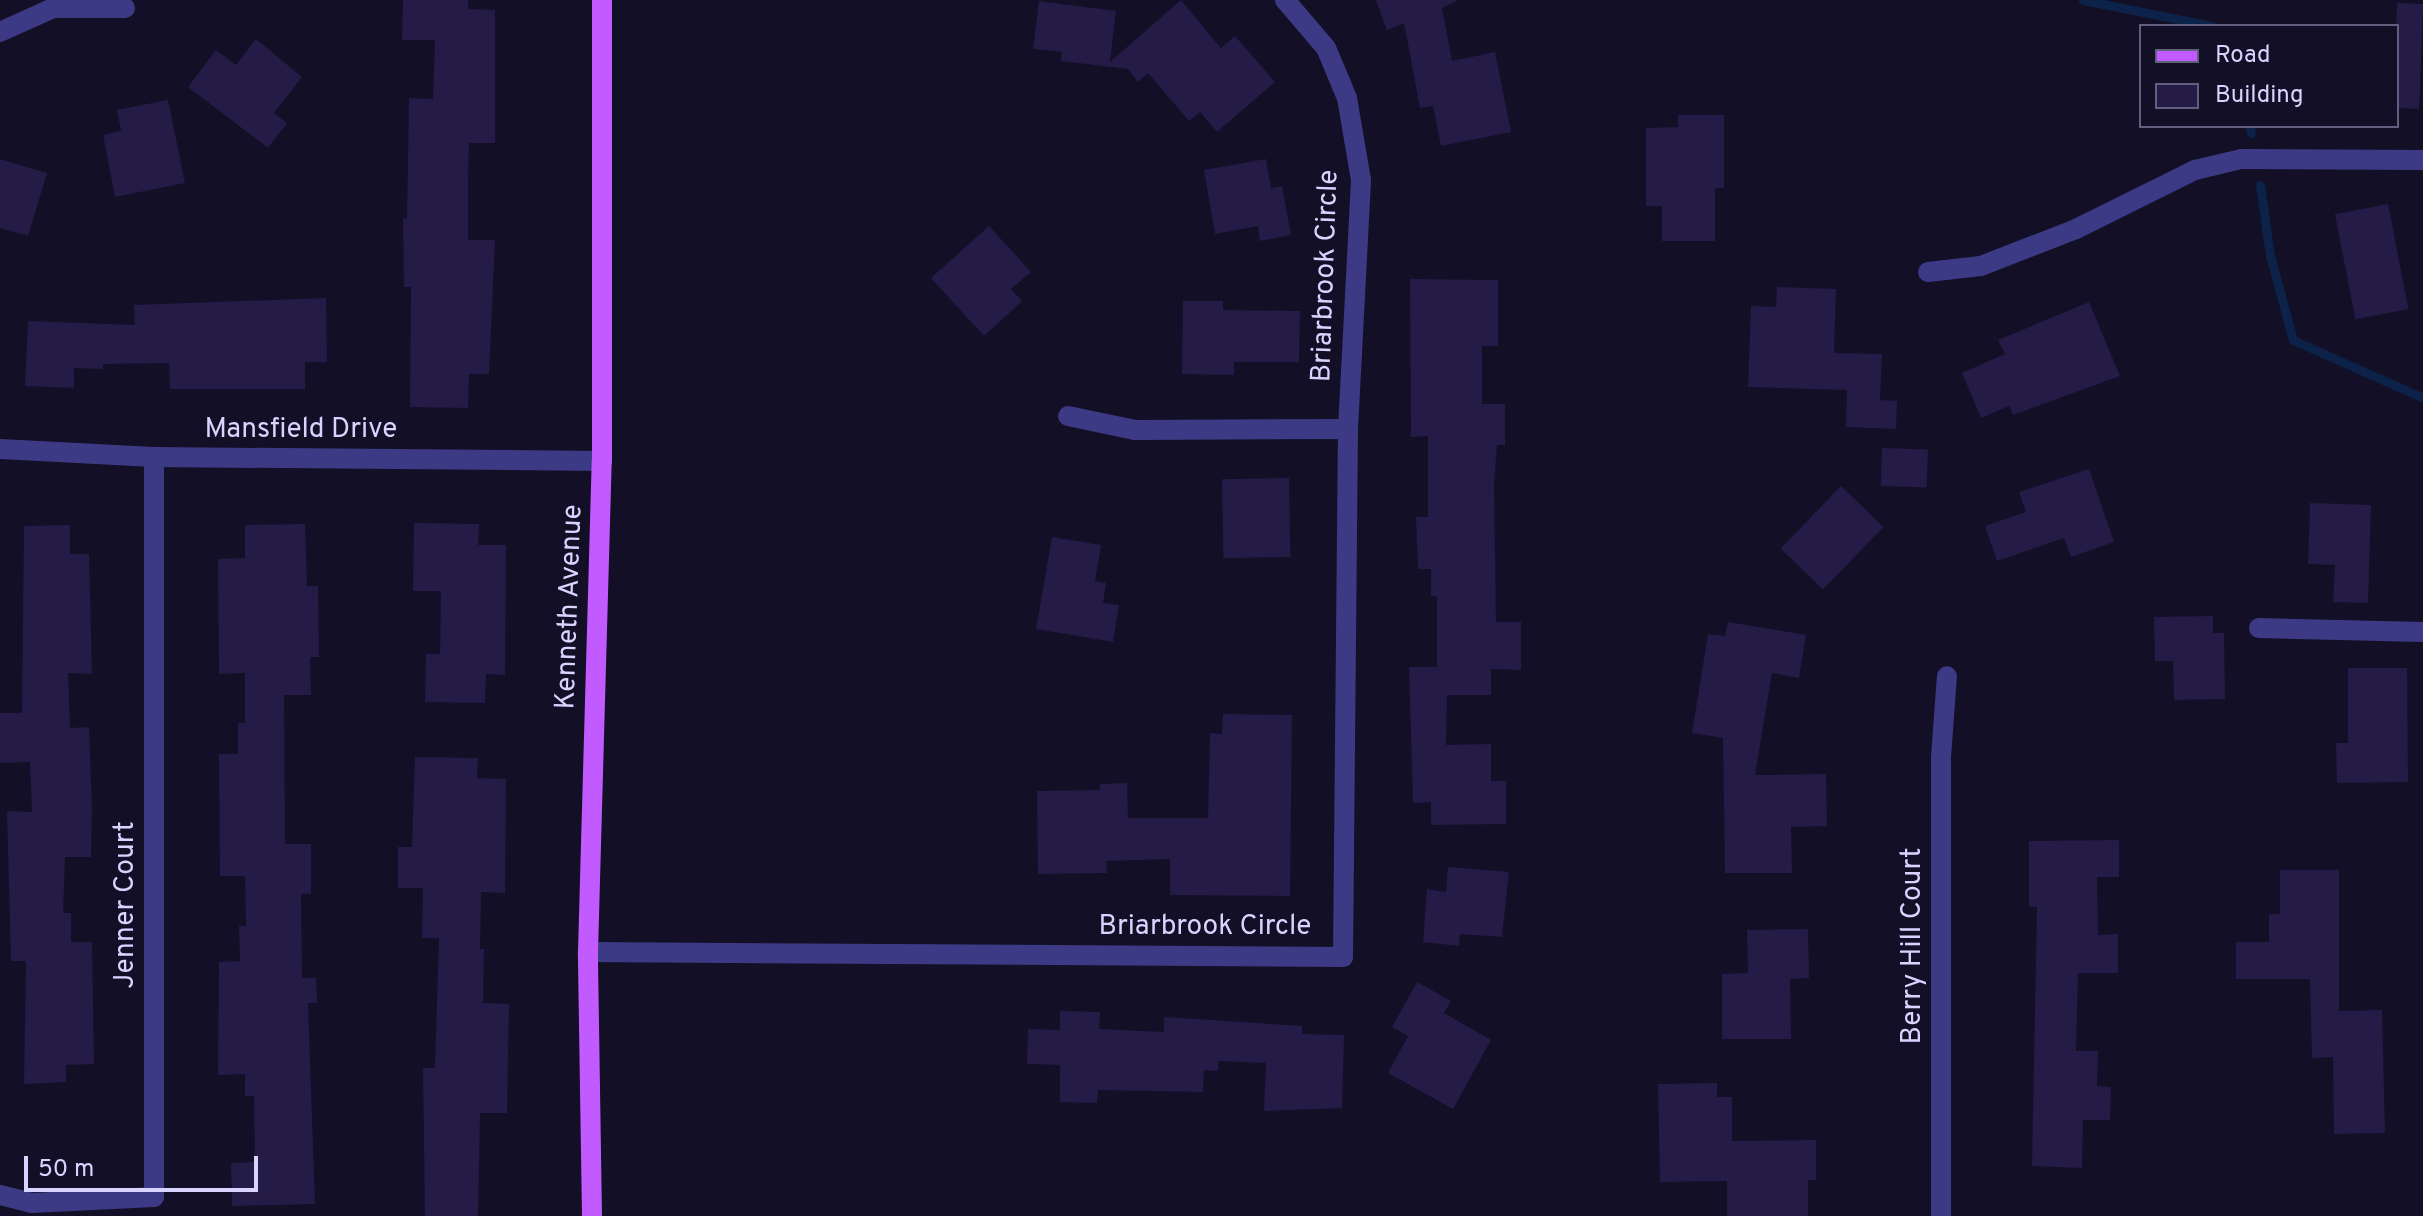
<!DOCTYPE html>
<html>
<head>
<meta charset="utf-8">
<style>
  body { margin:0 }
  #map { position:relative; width:2423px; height:1216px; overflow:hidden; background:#130f26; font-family:Overpass,sans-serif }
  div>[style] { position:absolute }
  .stream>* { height:9px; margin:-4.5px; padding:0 4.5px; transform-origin:4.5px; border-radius:4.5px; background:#0c2248 }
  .building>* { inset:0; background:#241b47; transform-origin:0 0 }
  .minor>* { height:20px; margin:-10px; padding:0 10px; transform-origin:10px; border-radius:10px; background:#3d3a85 }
  .major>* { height:20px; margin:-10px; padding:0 10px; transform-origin:10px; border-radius:10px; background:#c25bff }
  span { translate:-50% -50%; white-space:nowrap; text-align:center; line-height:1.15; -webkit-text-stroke:6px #130f26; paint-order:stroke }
  .street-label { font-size:28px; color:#d9d4ff }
  .legend { position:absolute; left:2139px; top:24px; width:260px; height:104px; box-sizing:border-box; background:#130f26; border:2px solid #625e7d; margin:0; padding:10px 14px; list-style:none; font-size:24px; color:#d9d4ff }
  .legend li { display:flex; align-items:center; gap:16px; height:40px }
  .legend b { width:40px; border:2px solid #625e7d }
  .scale { position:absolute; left:24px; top:1156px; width:234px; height:36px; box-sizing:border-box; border:4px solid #d9d4ff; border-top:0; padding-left:10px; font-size:24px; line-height:28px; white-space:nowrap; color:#d9d4ff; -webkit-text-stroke:6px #130f26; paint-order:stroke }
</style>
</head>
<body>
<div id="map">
  <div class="stream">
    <i style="left:2083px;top:0;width:133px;rotate:11.3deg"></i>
    <i style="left:2250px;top:126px;width:7px;rotate:82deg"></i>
    <i style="left:2260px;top:185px;width:71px;rotate:81.9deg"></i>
    <i style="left:2270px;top:255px;width:88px;rotate:74.9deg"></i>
    <i style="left:2293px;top:340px;width:142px;rotate:24deg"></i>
  </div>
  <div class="building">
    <i style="clip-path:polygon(403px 0,468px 0,468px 9px,495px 10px,495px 143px,469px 143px,468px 177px,468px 240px,495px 240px,489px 374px,469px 374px,468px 408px,410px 407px,411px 287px,404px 287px,403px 219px,407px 218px,409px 98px,433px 99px,435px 40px,402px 40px)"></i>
    <i style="clip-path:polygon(1181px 0,1221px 48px,1235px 36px,1275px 82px,1217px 132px,1200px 112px,1189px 121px,1148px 73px,1138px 82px,1128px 69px,1061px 61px,1062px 52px,1033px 49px,1039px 1px,1116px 11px,1110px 62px)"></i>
    <i style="clip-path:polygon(1376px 0,1458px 0,1442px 8px,1452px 61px,1495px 52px,1511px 132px,1441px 146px,1433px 106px,1420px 108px,1404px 23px,1387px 30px)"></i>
    <i style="left:2397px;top:3px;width:26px;height:105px;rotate:2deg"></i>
    <i style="clip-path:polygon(256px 39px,302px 77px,274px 113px,287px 123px,268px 148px,188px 87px,216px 50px,236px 65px)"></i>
    <i style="clip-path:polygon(168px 100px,185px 183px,115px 197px,103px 135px,121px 131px,117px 110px)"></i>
    <i style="clip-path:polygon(1678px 115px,1724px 115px,1724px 188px,1715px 188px,1715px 241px,1662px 241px,1662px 206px,1646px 206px,1646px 128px,1678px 127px)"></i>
    <i style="clip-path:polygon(0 159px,47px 173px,28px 236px,0 228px)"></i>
    <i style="clip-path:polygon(1266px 159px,1271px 188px,1282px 186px,1291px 235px,1260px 241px,1258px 226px,1215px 234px,1204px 170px)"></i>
    <i style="left:2388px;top:204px;width:107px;height:54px;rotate:79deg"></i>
    <i style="clip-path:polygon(989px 226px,1031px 272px,1011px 289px,1022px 301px,984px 336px,931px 278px)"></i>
    <i style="clip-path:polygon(1410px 279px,1498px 280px,1498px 346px,1482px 346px,1482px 404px,1505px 404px,1505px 445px,1497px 445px,1494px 484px,1496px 622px,1521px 622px,1521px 670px,1491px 669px,1491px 695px,1447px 695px,1446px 745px,1491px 744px,1491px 781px,1506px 781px,1506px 824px,1431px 825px,1431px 802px,1413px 803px,1409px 667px,1437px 667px,1437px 596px,1431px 596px,1431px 569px,1418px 569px,1416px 517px,1428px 517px,1428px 436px,1411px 437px)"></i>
    <i style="clip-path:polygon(1777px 287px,1836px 289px,1834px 353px,1882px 354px,1880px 400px,1897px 401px,1896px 429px,1846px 427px,1847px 390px,1748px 387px,1751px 306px,1776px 307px)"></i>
    <i style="clip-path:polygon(326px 298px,327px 362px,305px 362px,305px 389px,170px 389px,169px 363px,103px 364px,103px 369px,74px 368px,74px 388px,25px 386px,28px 321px,135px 325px,134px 305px)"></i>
    <i style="clip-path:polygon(1183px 301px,1223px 301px,1223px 310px,1300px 311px,1299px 362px,1234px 362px,1234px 375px,1182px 374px)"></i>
    <i style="clip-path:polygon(2089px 302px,2120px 376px,2013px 415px,2009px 406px,1981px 418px,1962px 373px,2005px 354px,1998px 340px)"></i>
    <i style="left:1882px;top:448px;width:46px;height:38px;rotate:2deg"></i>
    <i style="clip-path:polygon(2089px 469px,2114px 542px,2071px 557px,2064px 538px,1997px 561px,1985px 526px,2026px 512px,2019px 492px)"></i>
    <i style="left:1289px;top:478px;width:79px;height:67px;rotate:89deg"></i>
    <i style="left:1841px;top:486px;width:59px;height:87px;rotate:44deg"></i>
    <i style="clip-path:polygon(2310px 503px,2371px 505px,2368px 603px,2333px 602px,2335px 565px,2308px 564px)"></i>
    <i style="clip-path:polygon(414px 523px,479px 524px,478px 545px,506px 545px,505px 675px,486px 674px,485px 703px,425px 702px,426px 654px,440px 654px,441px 591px,413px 591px)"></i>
    <i style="clip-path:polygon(305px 524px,307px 586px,318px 586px,319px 657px,310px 657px,311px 695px,284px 695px,285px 844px,311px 844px,311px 894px,301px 894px,302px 978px,316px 978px,317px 1003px,308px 1003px,315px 1204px,232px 1206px,231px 1163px,255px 1162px,254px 1096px,245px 1096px,245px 1074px,218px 1075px,219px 962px,240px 961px,239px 926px,246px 926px,245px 876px,220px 876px,219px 754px,238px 754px,238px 723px,245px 723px,245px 673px,219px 674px,218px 559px,245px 558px,245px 525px)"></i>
    <i style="clip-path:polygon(70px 525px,70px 554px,89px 554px,92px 674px,68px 673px,70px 728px,89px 727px,92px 809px,91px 857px,65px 857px,63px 913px,71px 913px,71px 942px,92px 942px,94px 1064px,66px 1065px,66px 1082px,24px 1084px,26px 961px,11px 961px,7px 811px,32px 812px,30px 762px,0 763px,0 713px,22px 713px,24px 526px)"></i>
    <i style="clip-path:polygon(1052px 537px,1101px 545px,1095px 581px,1106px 583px,1103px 603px,1119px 605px,1113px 642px,1036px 629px)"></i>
    <i style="clip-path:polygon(2213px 616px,2213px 633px,2224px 633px,2225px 699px,2174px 700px,2173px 661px,2155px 661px,2154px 617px)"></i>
    <i style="clip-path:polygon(1728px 622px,1806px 635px,1799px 678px,1772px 673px,1755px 775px,1826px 774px,1827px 826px,1791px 827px,1792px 873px,1725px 873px,1723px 738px,1692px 733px,1708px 634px,1725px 636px)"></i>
    <i style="clip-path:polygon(2348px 668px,2407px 668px,2408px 782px,2337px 783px,2336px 743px,2348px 743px)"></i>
    <i style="clip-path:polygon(1223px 714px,1292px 715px,1290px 896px,1170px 895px,1170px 859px,1106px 861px,1107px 873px,1038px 874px,1037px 791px,1100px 790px,1100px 784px,1127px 783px,1128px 818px,1208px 818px,1210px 733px,1222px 734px)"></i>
    <i style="clip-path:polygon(415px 757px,478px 758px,477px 778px,506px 779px,505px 893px,481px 892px,480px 949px,484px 949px,483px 1003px,509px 1004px,507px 1113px,480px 1113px,478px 1216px,425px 1216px,423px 1068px,435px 1068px,439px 938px,422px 938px,423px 888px,398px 888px,398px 847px,412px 847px)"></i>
    <i style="clip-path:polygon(2119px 840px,2119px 877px,2097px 877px,2098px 935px,2118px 934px,2118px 973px,2078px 973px,2076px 1051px,2098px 1051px,2097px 1086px,2111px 1087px,2110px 1120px,2083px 1120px,2082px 1168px,2032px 1166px,2037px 907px,2029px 907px,2029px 841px)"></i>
    <i style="clip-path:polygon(1448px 867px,1509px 872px,1502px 937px,1460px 934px,1459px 946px,1423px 942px,1427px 889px,1446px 892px)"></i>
    <i style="clip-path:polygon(2280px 870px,2339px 870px,2339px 1011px,2382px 1010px,2385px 1133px,2334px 1134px,2333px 1057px,2312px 1058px,2310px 979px,2236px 979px,2236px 942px,2269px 942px,2269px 914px,2280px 914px)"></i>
    <i style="clip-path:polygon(1808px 929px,1809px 978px,1790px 979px,1791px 1039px,1722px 1039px,1722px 974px,1748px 973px,1747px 930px)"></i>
    <i style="clip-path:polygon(1417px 982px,1451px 1001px,1444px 1013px,1491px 1040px,1453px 1109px,1388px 1073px,1408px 1036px,1392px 1027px)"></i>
    <i style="clip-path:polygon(1060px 1011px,1100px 1012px,1099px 1029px,1164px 1032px,1164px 1017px,1302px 1026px,1302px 1034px,1344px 1035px,1342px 1108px,1264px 1111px,1266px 1063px,1218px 1061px,1218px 1071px,1204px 1070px,1203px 1092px,1098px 1090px,1097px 1103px,1060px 1102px,1060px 1065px,1027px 1064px,1028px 1029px,1060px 1030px)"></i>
    <i style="clip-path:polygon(1717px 1083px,1717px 1097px,1732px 1097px,1732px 1141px,1816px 1140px,1816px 1180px,1808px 1180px,1808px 1216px,1727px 1216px,1727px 1181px,1660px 1182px,1658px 1084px)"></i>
  </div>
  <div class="minor">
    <i style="left:0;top:32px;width:58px;rotate:-24.4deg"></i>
    <i style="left:53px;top:8px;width:72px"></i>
    <i style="left:1928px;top:272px;width:53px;rotate:-6.5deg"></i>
    <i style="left:1981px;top:266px;width:102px;rotate:-21.3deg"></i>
    <i style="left:2076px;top:229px;width:133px;rotate:-26.4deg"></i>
    <i style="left:2195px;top:170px;width:47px;rotate:-13.4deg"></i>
    <i style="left:2241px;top:159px;width:182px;rotate:0.3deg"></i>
    <i style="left:1068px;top:416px;width:68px;rotate:11.8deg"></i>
    <i style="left:1135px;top:430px;width:213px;rotate:-0.3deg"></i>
    <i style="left:0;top:449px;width:154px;rotate:3deg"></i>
    <i style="left:154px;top:457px;width:448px;rotate:0.5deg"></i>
    <i style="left:2259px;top:628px;width:164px;rotate:1.4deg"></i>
    <i style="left:588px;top:952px;width:755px;rotate:0.38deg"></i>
    <i style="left:1343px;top:957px;width:528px;rotate:-89.46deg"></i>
    <i style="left:1348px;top:429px;width:249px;rotate:-87deg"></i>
    <i style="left:1361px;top:180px;width:83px;rotate:-99.7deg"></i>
    <i style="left:1347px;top:98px;width:54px;rotate:-112.8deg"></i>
    <i style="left:1326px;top:48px;width:63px;rotate:-130.5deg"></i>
    <i style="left:0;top:1195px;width:33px;rotate:14deg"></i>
    <i style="left:32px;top:1203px;width:122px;rotate:-2.8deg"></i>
    <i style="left:154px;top:1197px;width:740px;rotate:-90deg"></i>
    <i style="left:1941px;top:1216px;width:459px;rotate:-90deg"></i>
    <i style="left:1941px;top:757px;width:81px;rotate:-85.8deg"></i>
  </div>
  <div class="major">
    <i style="left:592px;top:1216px;width:264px;rotate:-90.9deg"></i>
    <i style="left:588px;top:952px;width:491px;rotate:-88.4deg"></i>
    <i style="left:602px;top:461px;width:461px;rotate:-90deg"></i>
  </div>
  <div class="street-label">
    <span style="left:1326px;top:276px;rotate:-88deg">Briarbrook Circle</span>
    <span style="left:301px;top:430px">Mansfield Drive</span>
    <span style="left:570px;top:607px;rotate:-88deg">Kenneth Avenue</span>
    <span style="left:126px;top:905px;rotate:-90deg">Jenner Court</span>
    <span style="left:1205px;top:927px">Briarbrook Circle</span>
    <span style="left:1913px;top:946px;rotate:-90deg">Berry Hill Court</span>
  </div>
  <ul class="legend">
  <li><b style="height:10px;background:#c25bff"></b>Road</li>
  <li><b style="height:22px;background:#241b47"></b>Building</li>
  </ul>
  <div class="scale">50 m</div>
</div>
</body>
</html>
